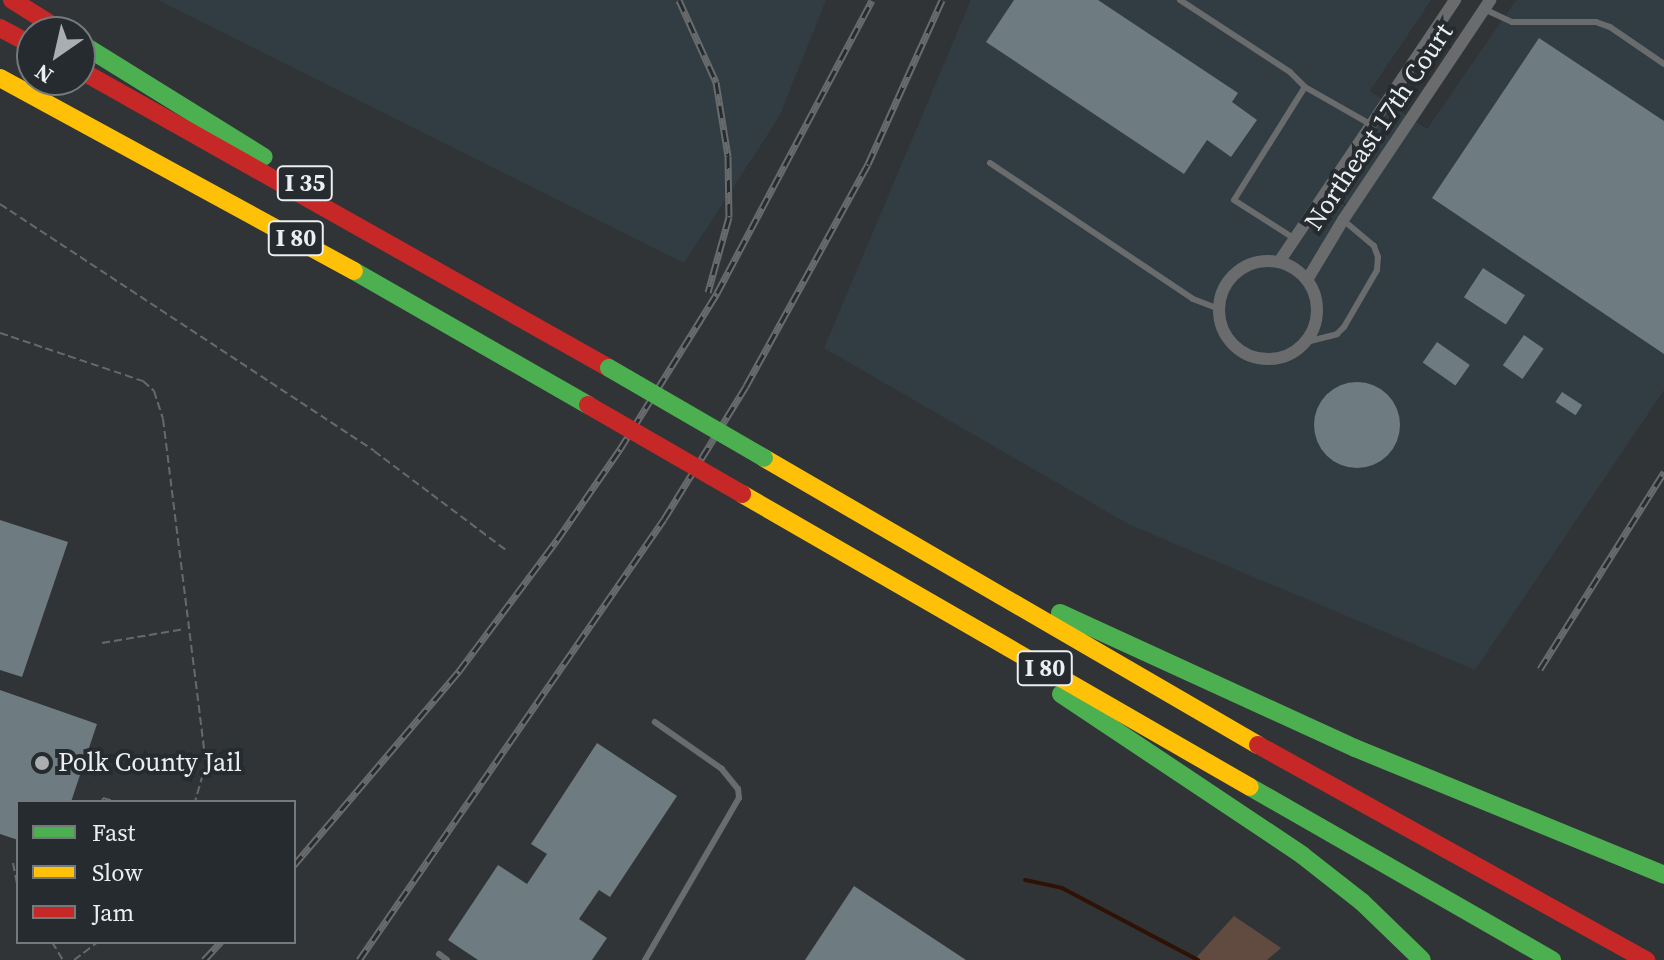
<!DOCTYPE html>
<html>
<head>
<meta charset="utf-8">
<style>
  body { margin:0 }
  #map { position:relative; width:1664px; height:960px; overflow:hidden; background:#313436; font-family:"Source Serif 4",serif }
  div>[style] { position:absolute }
  .built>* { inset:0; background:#313d42 }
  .green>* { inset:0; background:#614a3f }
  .stream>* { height:4px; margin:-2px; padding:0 2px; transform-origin:2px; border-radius:2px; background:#2f1206 }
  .building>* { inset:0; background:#6e7b81; transform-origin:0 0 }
  .round { border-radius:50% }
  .path>* { height:2px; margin-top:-1px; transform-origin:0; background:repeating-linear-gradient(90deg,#676969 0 8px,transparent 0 12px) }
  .lane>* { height:6px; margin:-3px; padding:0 3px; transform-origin:3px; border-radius:3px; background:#6a6b6c }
  .street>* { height:12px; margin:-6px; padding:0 6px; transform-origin:6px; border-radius:6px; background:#6a6b6c }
  .street>.ring { margin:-6px; padding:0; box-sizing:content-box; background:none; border:12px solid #6a6b6c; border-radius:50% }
  .fast>* { height:18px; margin:-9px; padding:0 9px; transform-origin:9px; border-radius:9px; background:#4caf50 }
  .slow>* { height:18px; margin:-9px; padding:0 9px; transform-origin:9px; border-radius:9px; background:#ffc107 }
  .jam>* { height:18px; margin:-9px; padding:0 9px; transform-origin:9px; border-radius:9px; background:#c62828 }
  .rail>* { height:7px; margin-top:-3.5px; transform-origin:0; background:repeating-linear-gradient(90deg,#252b2e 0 12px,#686a6b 0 24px); box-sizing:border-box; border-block:2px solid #686a6b }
  .fast-bridge>* { height:18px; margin:-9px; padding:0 9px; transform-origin:9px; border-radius:9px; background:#4caf50 }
  .jam-bridge>* { height:18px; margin:-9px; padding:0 9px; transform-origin:9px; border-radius:9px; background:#c62828 }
  .dots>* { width:22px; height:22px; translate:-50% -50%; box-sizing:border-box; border:4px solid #252b2e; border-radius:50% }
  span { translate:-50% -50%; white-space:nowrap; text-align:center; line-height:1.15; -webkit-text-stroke:8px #252b2e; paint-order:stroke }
  .shield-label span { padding:2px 6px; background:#252b2e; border:2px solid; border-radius:6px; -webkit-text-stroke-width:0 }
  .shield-label { font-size:24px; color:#ebeff1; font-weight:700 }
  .street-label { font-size:26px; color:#ebeff1 }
  .poi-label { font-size:26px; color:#ebeff1 }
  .left { translate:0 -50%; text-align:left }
  .legend { position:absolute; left:16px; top:800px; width:280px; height:144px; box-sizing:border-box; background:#252b2e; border:2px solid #74797c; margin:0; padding:10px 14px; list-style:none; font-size:24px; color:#ebeff1 }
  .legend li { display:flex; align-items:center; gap:16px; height:40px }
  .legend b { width:40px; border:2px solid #74797c }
  .north { position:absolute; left:16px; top:16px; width:80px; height:80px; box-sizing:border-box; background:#252b2e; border:2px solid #74797c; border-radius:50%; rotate:214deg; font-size:22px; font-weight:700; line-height:32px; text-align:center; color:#ebeff1 }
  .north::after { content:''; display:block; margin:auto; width:28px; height:36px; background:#aaaeb0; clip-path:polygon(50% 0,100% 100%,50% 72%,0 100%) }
</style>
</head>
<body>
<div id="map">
  <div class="built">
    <i style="clip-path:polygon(158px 0,826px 0,779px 117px,684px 263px)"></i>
    <i style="clip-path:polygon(971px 0,1431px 0,1370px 91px,1427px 129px,1516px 0,1664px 0,1664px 390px,1475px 670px,1130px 525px,824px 348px)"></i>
  </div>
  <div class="green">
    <i style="clip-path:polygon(1234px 916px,1281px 948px,1267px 960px,1194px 960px)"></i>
  </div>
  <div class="stream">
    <i style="left:1025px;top:880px;width:38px;rotate:12deg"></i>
    <i style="left:1062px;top:888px;width:154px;rotate:27.9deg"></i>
  </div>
  <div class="building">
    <i style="clip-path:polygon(1014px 0,1098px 0,1238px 93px,1232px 102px,1257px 120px,1231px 157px,1207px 140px,1184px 174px,986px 42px)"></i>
    <i style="clip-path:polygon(1539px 38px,1664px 121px,1664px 354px,1432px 198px)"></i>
    <i style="left:1483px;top:268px;width:50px;height:35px;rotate:33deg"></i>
    <i style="left:1524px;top:335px;width:24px;height:37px;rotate:35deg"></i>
    <i style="left:1437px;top:342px;width:40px;height:25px;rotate:35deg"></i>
    <i class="round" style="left:1314px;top:382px;width:86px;height:86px"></i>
    <i style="left:1562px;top:392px;width:24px;height:12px;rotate:33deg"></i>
    <i style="clip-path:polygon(0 520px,68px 542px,22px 677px,0 670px)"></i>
    <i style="clip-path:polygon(0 690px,97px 724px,71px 802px,18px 802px,18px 840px,0 834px)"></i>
    <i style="clip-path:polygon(597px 743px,677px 796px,610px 897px,599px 890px,579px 919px,607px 938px,592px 960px,478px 960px,448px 940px,498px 865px,527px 884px,547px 854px,531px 844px)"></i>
    <i style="clip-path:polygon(854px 886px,966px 960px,805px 960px)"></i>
  </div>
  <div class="path">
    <i style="left:0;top:204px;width:448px;rotate:33.4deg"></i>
    <i style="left:374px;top:451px;width:166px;rotate:36.9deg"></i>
    <i style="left:0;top:333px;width:151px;rotate:18.6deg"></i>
    <i style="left:143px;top:381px;width:15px;rotate:42deg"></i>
    <i style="left:154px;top:391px;width:29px;rotate:72deg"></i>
    <i style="left:163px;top:419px;width:347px;rotate:82.9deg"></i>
    <i style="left:206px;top:763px;width:41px;rotate:105.8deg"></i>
    <i style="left:102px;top:643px;width:84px;rotate:-9.6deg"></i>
    <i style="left:102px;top:802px;width:4px;rotate:-76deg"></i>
    <i style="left:103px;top:798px;width:15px;rotate:16deg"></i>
    <i style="left:13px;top:863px;width:26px;rotate:79deg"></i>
    <i style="left:52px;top:942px;width:21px;rotate:59deg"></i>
    <i style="left:74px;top:960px;width:30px;rotate:-37deg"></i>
  </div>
  <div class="lane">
    <i style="left:1180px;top:0;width:131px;rotate:33.2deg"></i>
    <i style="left:1290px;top:72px;width:21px;rotate:45deg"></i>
    <i style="left:1484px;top:9px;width:31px;rotate:25deg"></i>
    <i style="left:1512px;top:22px;width:84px"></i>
    <i style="left:1596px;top:22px;width:15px;rotate:20deg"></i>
    <i style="left:1610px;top:27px;width:65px;rotate:34.4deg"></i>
    <i style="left:990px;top:163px;width:244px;rotate:33.8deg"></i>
    <i style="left:1193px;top:299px;width:28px;rotate:21deg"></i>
    <i style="left:1295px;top:239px;width:72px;rotate:-147.4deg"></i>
    <i style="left:1234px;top:200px;width:133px;rotate:-57.9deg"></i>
    <i style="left:1305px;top:87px;width:77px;rotate:29.6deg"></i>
    <i style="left:1306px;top:342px;width:32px;rotate:-14deg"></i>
    <i style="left:1337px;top:334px;width:10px;rotate:-45deg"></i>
    <i style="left:1344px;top:327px;width:66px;rotate:-59.9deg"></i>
    <i style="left:1377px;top:270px;width:13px;rotate:-86deg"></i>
    <i style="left:1378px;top:257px;width:12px;rotate:-110deg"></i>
    <i style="left:1374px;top:246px;width:40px;rotate:-140deg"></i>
    <i style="left:439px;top:954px;width:10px;rotate:37deg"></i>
    <i style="left:645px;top:960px;width:187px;rotate:-59.9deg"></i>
    <i style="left:739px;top:798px;width:9px;rotate:-96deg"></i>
    <i style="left:738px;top:789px;width:26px;rotate:-129deg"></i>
    <i style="left:722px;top:769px;width:82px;rotate:-145deg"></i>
  </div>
  <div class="street">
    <i class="ring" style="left:1219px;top:261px;width:86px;height:86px"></i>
    <i style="left:1279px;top:262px;width:316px;rotate:-56.1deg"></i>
    <i style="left:1307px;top:280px;width:70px;rotate:-59deg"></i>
    <i style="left:1343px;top:220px;width:265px;rotate:-56.2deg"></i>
  </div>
  <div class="fast">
    <i style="left:80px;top:43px;width:216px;rotate:31.8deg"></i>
    <i style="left:354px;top:271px;width:270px;rotate:29.8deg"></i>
    <i style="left:1060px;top:613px;width:324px;rotate:24.6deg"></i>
    <i style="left:1355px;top:748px;width:334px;rotate:22.3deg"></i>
    <i style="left:1061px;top:694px;width:290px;rotate:33.7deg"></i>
    <i style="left:1302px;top:855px;width:76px;rotate:38.1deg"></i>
    <i style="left:1362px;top:902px;width:83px;rotate:44deg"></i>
    <i style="left:1250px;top:787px;width:348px;rotate:29.8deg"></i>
  </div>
  <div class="slow">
    <i style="left:0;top:78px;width:403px;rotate:28.6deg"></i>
    <i style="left:764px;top:458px;width:571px;rotate:30.16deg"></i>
    <i style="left:742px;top:494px;width:586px;rotate:29.98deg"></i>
  </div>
  <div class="jam">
    <i style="left:12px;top:0;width:60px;rotate:32.1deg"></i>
    <i style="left:0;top:28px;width:36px;rotate:28deg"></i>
    <i style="left:80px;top:70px;width:607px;rotate:29.39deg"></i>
    <i style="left:1258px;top:745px;width:444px;rotate:29deg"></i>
  </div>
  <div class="rail">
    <i style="left:679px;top:0;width:90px;rotate:65.7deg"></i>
    <i style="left:716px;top:82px;width:75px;rotate:80.8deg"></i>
    <i style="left:728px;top:156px;width:61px;rotate:89.1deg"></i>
    <i style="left:729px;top:217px;width:78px;rotate:105.6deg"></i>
    <i style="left:1540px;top:669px;width:233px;rotate:-57.8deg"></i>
    <i style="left:294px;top:865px;width:255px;rotate:-49.6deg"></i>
    <i style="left:459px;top:671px;width:164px;rotate:-53.2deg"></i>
    <i style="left:557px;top:540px;width:111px;rotate:-55.3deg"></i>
    <i style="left:620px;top:449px;width:184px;rotate:-58.1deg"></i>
    <i style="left:717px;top:293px;width:331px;rotate:-62.1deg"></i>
    <i style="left:204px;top:960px;width:25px;rotate:-47deg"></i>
    <i style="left:359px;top:960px;width:536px;rotate:-55.33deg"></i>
    <i style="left:664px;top:519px;width:156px;rotate:-58.3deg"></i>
    <i style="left:746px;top:386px;width:253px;rotate:-61.2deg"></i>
    <i style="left:868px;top:164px;width:180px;rotate:-65.7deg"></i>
  </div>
  <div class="fast-bridge">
    <i style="left:609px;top:368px;width:179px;rotate:30.1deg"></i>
  </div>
  <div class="jam-bridge">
    <i style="left:588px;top:405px;width:178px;rotate:30deg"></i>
  </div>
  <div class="dots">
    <i style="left:42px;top:763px;background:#aaaeb0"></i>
  </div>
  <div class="shield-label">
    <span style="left:305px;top:183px">I 35</span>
    <span style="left:296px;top:238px">I 80</span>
    <span style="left:1045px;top:668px">I 80</span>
  </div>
  <div class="street-label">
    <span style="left:1379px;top:127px;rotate:-56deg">Northeast 17th Court</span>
  </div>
  <div class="poi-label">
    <span class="left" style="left:58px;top:763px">Polk County Jail</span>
  </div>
  <ul class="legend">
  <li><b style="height:10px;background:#4caf50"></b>Fast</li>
  <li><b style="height:10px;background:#ffc107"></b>Slow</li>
  <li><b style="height:10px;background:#c62828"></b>Jam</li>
  </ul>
  <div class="north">N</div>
</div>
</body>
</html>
